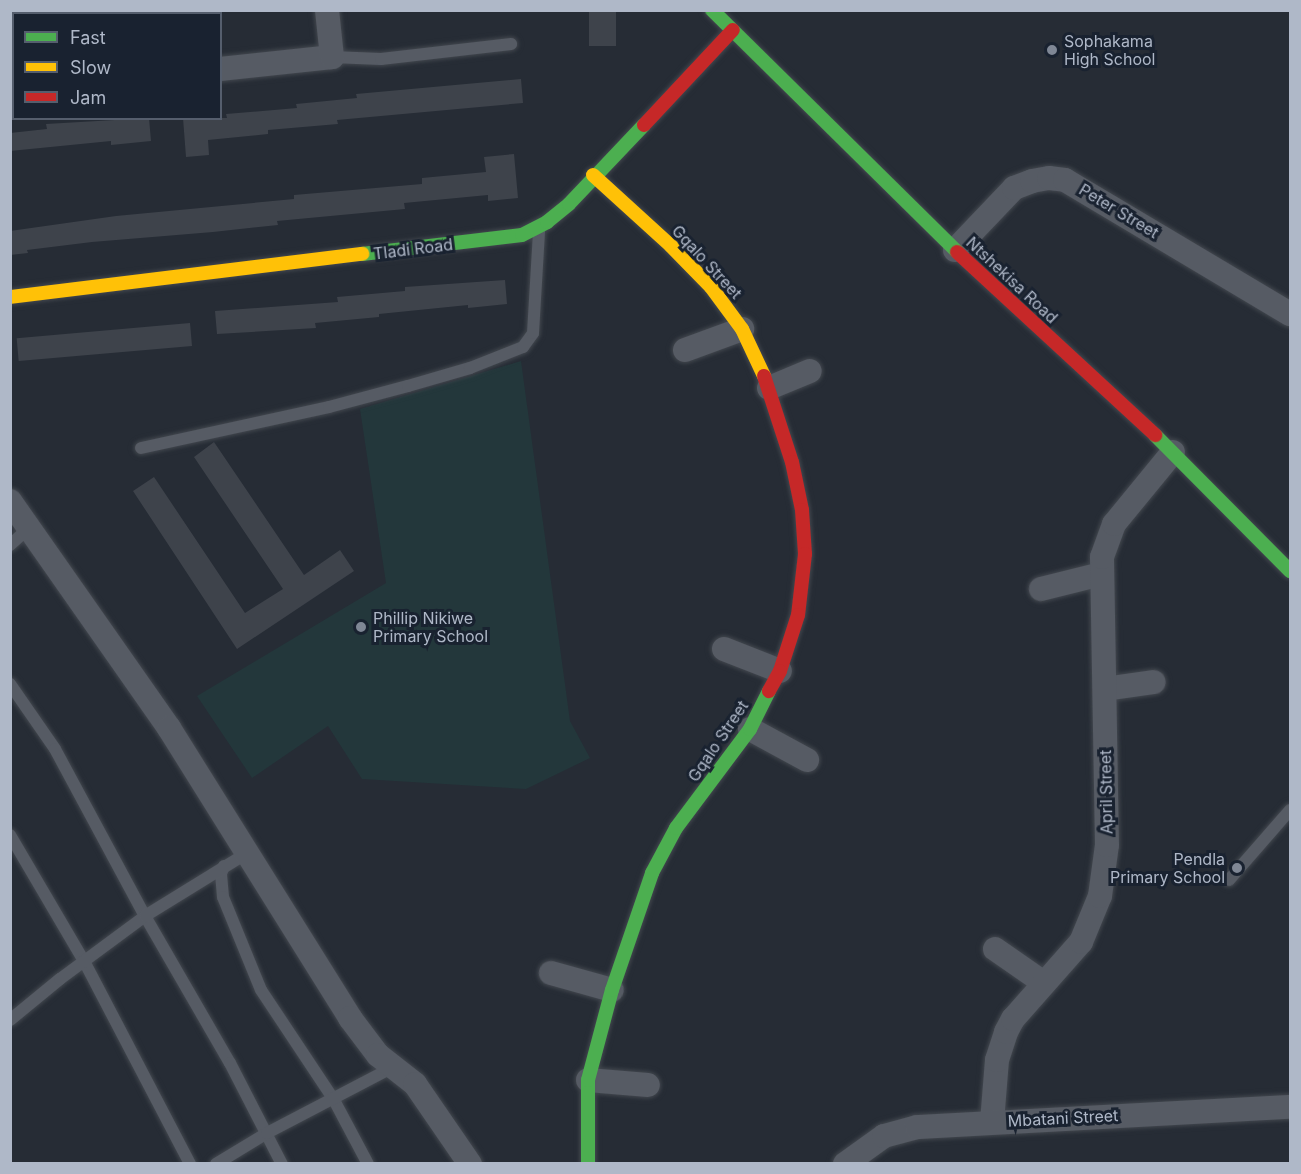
<!DOCTYPE html>
<html>
<head>
<meta charset="utf-8">
<style>
  body { margin:0 }
  #map { position:relative; width:1301px; height:1174px; overflow:hidden; background:#262c35; font-family:Inter,sans-serif }
  div>[style] { position:absolute }
  .green>* { inset:0; background:#23373b }
  .building>* { inset:0; background:#3e434b; transform-origin:0 0 }
  .roads { filter:drop-shadow(0 0 2px #42474e) drop-shadow(0 0 2px #42474e) }
  .lane>* { height:12px; margin:-6px; padding:0 6px; transform-origin:6px; border-radius:6px; background:#565b64 }
  .street>* { height:24px; margin:-12px; padding:0 12px; transform-origin:12px; border-radius:12px; background:#565b64 }
  .fast>* { height:14px; margin:-7px; padding:0 7px; transform-origin:7px; border-radius:7px; background:#4caf50 }
  .slow>* { height:14px; margin:-7px; padding:0 7px; transform-origin:7px; border-radius:7px; background:#ffc107 }
  .jam>* { height:14px; margin:-7px; padding:0 7px; transform-origin:7px; border-radius:7px; background:#c62828 }
  .dots>* { width:16px; height:16px; translate:-50% -50%; box-sizing:border-box; border:3px solid #192230; border-radius:50% }
  span { translate:-50% -50%; white-space:nowrap; text-align:center; line-height:1.15; -webkit-text-stroke:6px #192230; paint-order:stroke }
  .poi-label { font-size:16px; color:#afb8c8 }
  .left { translate:0 -50%; text-align:left }
  .right { translate:-100% -50%; text-align:right }
  .street-label { font-size:16px; color:#afb8c8 }
  .frame { position:absolute; inset:0; border:12px solid #afb8c8; pointer-events:none }
  .legend { position:absolute; left:12px; top:12px; width:210px; height:108px; box-sizing:border-box; background:#192230; border:2px solid #555e6d; margin:0; padding:8px 10px; list-style:none; font-size:18px; color:#afb8c8 }
  .legend li { display:flex; align-items:center; gap:12px; height:30px }
  .legend b { width:30px; border:2px solid #555e6d }
</style>
</head>
<body>
<div id="map">
  <div class="green">
    <i style="clip-path:polygon(521px 361px,570px 721px,590px 758px,526px 789px,362px 779px,328px 726px,252px 778px,197px 696px,386px 583px,360px 409px)"></i>
  </div>
  <div class="building">
    <i style="left:589px;top:10px;width:27px;height:36px"></i>
    <i style="clip-path:polygon(521px 79px,523px 103px,337px 120px,338px 124px,268px 130px,268px 134px,208px 140px,209px 155px,186px 157px,183px 118px,227px 118px,226px 114px,297px 108px,296px 104px,357px 98px,356px 94px)"></i>
    <i style="clip-path:polygon(149px 118px,151px 141px,111px 145px,111px 141px,10px 151px,10px 133px,47px 129px,46px 124px)"></i>
    <i style="clip-path:polygon(514px 154px,518px 198px,488px 201px,488px 195px,404px 203px,405px 209px,277px 221px,278px 225px,213px 232px,92px 242px,27px 250px,28px 253px,10px 255px,10px 231px,116px 216px,294px 199px,294px 195px,422px 184px,422px 178px,486px 172px,484px 157px)"></i>
    <i style="clip-path:polygon(505px 280px,507px 304px,468px 308px,468px 305px,379px 314px,379px 317px,315px 323px,316px 328px,217px 334px,215px 311px,338px 302px,337px 297px,405px 291px,405px 287px)"></i>
    <i style="left:190px;top:323px;width:23px;height:174px;rotate:85deg"></i>
    <i style="clip-path:polygon(214px 442px,304px 575px,340px 550px,354px 571px,237px 649px,133px 491px,154px 477px,245px 613px,283px 589px,194px 457px)"></i>
  </div>
  <div class="roads">
    <div class="lane">
      <i style="left:332px;top:57px;width:49px;rotate:2.3deg"></i>
      <i style="left:381px;top:59px;width:131px;rotate:-6.6deg"></i>
      <i style="left:141px;top:448px;width:192px;rotate:-12.3deg"></i>
      <i style="left:329px;top:407px;width:82px;rotate:-14.9deg"></i>
      <i style="left:408px;top:386px;width:65px;rotate:-16.2deg"></i>
      <i style="left:470px;top:368px;width:57px;rotate:-21.6deg"></i>
      <i style="left:523px;top:347px;width:17px;rotate:-54deg"></i>
      <i style="left:533px;top:333px;width:102px;rotate:-86.6deg"></i>
      <i style="left:10px;top:545px;width:25px;rotate:-42deg"></i>
      <i style="left:10px;top:684px;width:79px;rotate:55.3deg"></i>
      <i style="left:55px;top:749px;width:190px;rotate:61.7deg"></i>
      <i style="left:145px;top:916px;width:170px;rotate:60deg"></i>
      <i style="left:230px;top:1063px;width:114px;rotate:62.8deg"></i>
      <i style="left:10px;top:835px;width:146px;rotate:59.6deg"></i>
      <i style="left:84px;top:961px;width:229px;rotate:62.4deg"></i>
      <i style="left:224px;top:866px;width:9px;rotate:111deg"></i>
      <i style="left:221px;top:874px;width:23px;rotate:85deg"></i>
      <i style="left:223px;top:897px;width:100px;rotate:67.8deg"></i>
      <i style="left:261px;top:990px;width:132px;rotate:56.4deg"></i>
      <i style="left:334px;top:1100px;width:72px;rotate:62deg"></i>
      <i style="left:1229px;top:880px;width:93px;rotate:-48.9deg"></i>
      <i style="left:10px;top:1020px;width:65px;rotate:-39.4deg"></i>
      <i style="left:60px;top:979px;width:106px;rotate:-36.5deg"></i>
      <i style="left:145px;top:916px;width:120px;rotate:-31.7deg"></i>
      <i style="left:216px;top:1164px;width:60px;rotate:-31.3deg"></i>
      <i style="left:267px;top:1133px;width:142px;rotate:-27.6deg"></i>
    </div>
    <div class="street">
      <i style="left:220px;top:69px;width:113px;rotate:-6.1deg"></i>
      <i style="left:332px;top:57px;width:47px;rotate:-96.1deg"></i>
      <i style="left:10px;top:90px;width:4px"></i>
      <i style="left:955px;top:250px;width:86px;rotate:-46.4deg"></i>
      <i style="left:1014px;top:188px;width:19px;rotate:-21deg"></i>
      <i style="left:1032px;top:181px;width:17px;rotate:-10deg"></i>
      <i style="left:1049px;top:178px;width:16px;rotate:7deg"></i>
      <i style="left:1065px;top:180px;width:262px;rotate:30.8deg"></i>
      <i style="left:685px;top:350px;width:61px;rotate:-20.2deg"></i>
      <i style="left:769px;top:388px;width:44px;rotate:-22.5deg"></i>
      <i style="left:10px;top:501px;width:277px;rotate:55deg"></i>
      <i style="left:169px;top:728px;width:342px;rotate:58deg"></i>
      <i style="left:350px;top:1018px;width:46px;rotate:52.9deg"></i>
      <i style="left:378px;top:1055px;width:47px;rotate:38.1deg"></i>
      <i style="left:415px;top:1084px;width:97px;rotate:55.5deg"></i>
      <i style="left:1041px;top:589px;width:62px;rotate:-14deg"></i>
      <i style="left:724px;top:649px;width:60px;rotate:21.4deg"></i>
      <i style="left:1105px;top:689px;width:49px;rotate:-8.1deg"></i>
      <i style="left:750px;top:729px;width:65px;rotate:28.5deg"></i>
      <i style="left:995px;top:949px;width:60px;rotate:34.8deg"></i>
      <i style="left:551px;top:973px;width:63px;rotate:15.6deg"></i>
      <i style="left:588px;top:1080px;width:60px;rotate:4.8deg"></i>
      <i style="left:992px;top:1122px;width:62px;rotate:-85.4deg"></i>
      <i style="left:997px;top:1060px;width:29px;rotate:-72deg"></i>
      <i style="left:1006px;top:1032px;width:15px;rotate:-62deg"></i>
      <i style="left:1013px;top:1019px;width:103px;rotate:-48.6deg"></i>
      <i style="left:1081px;top:942px;width:50px;rotate:-67.6deg"></i>
      <i style="left:1100px;top:896px;width:51px;rotate:-82.2deg"></i>
      <i style="left:1107px;top:845px;width:288px;rotate:-91deg"></i>
      <i style="left:1102px;top:557px;width:35px;rotate:-70deg"></i>
      <i style="left:1114px;top:524px;width:93px;rotate:-50.7deg"></i>
      <i style="left:845px;top:1164px;width:48px;rotate:-35.7deg"></i>
      <i style="left:884px;top:1136px;width:34px;rotate:-15deg"></i>
      <i style="left:917px;top:1127px;width:374px;rotate:-3.1deg"></i>
    </div>
    <div class="fast">
      <i style="left:712px;top:10px;width:344px;rotate:44.6deg"></i>
      <i style="left:362px;top:254px;width:161px;rotate:-6.8deg"></i>
      <i style="left:522px;top:235px;width:28px;rotate:-27deg"></i>
      <i style="left:547px;top:222px;width:28px;rotate:-39deg"></i>
      <i style="left:569px;top:204px;width:109px;rotate:-46.5deg"></i>
      <i style="left:1155px;top:435px;width:192px;rotate:45.2deg"></i>
      <i style="left:588px;top:1164px;width:84px;rotate:-90deg"></i>
      <i style="left:588px;top:1080px;width:93px;rotate:-75.1deg"></i>
      <i style="left:612px;top:990px;width:124px;rotate:-71.1deg"></i>
      <i style="left:652px;top:873px;width:51px;rotate:-61.9deg"></i>
      <i style="left:676px;top:828px;width:124px;rotate:-53.2deg"></i>
      <i style="left:750px;top:729px;width:42px;rotate:-63.4deg"></i>
    </div>
    <div class="slow">
      <i style="left:593px;top:175px;width:105px;rotate:42.3deg"></i>
      <i style="left:671px;top:246px;width:57px;rotate:45.7deg"></i>
      <i style="left:711px;top:287px;width:52px;rotate:53.6deg"></i>
      <i style="left:742px;top:329px;width:52px;rotate:64.9deg"></i>
      <i style="left:10px;top:297px;width:355px;rotate:-7deg"></i>
    </div>
    <div class="jam">
      <i style="left:644px;top:125px;width:130px;rotate:-46.9deg"></i>
      <i style="left:957px;top:252px;width:270px;rotate:42.7deg"></i>
      <i style="left:764px;top:376px;width:90px;rotate:72deg"></i>
      <i style="left:792px;top:462px;width:49px;rotate:78.2deg"></i>
      <i style="left:802px;top:510px;width:44px;rotate:86.1deg"></i>
      <i style="left:805px;top:554px;width:61px;rotate:96.5deg"></i>
      <i style="left:798px;top:615px;width:59px;rotate:107.8deg"></i>
      <i style="left:780px;top:671px;width:23px;rotate:119deg"></i>
    </div>
  </div>
  <div class="dots">
    <i style="left:1052px;top:50px;background:#7f8795"></i>
    <i style="left:361px;top:627px;background:#7f8795"></i>
    <i style="left:1237px;top:868px;background:#7f8795"></i>
  </div>
  <div class="poi-label">
    <span class="left" style="left:1064px;top:50px">Sophakama<br>High School</span>
    <span class="left" style="left:373px;top:627px">Phillip Nikiwe<br>Primary School</span>
    <span class="right" style="left:1225px;top:868px">Pendla<br>Primary School</span>
  </div>
  <div class="street-label">
    <span style="left:1119px;top:211px;rotate:31deg">Peter Street</span>
    <span style="left:413px;top:249px;rotate:-7deg">Tladi Road</span>
    <span style="left:707px;top:262px;rotate:47deg">Gqalo Street</span>
    <span style="left:1012px;top:280px;rotate:43deg">Ntshekisa Road</span>
    <span style="left:718px;top:741px;rotate:-56deg">Gqalo Street</span>
    <span style="left:1106px;top:792px;rotate:-91deg">April Street</span>
    <span style="left:1063px;top:1118px;rotate:-3deg">Mbatani Street</span>
  </div>
  <div class="frame"></div>
  <ul class="legend">
  <li><b style="height:8px;background:#4caf50"></b>Fast</li>
  <li><b style="height:8px;background:#ffc107"></b>Slow</li>
  <li><b style="height:8px;background:#c62828"></b>Jam</li>
  </ul>
</div>
</body>
</html>
